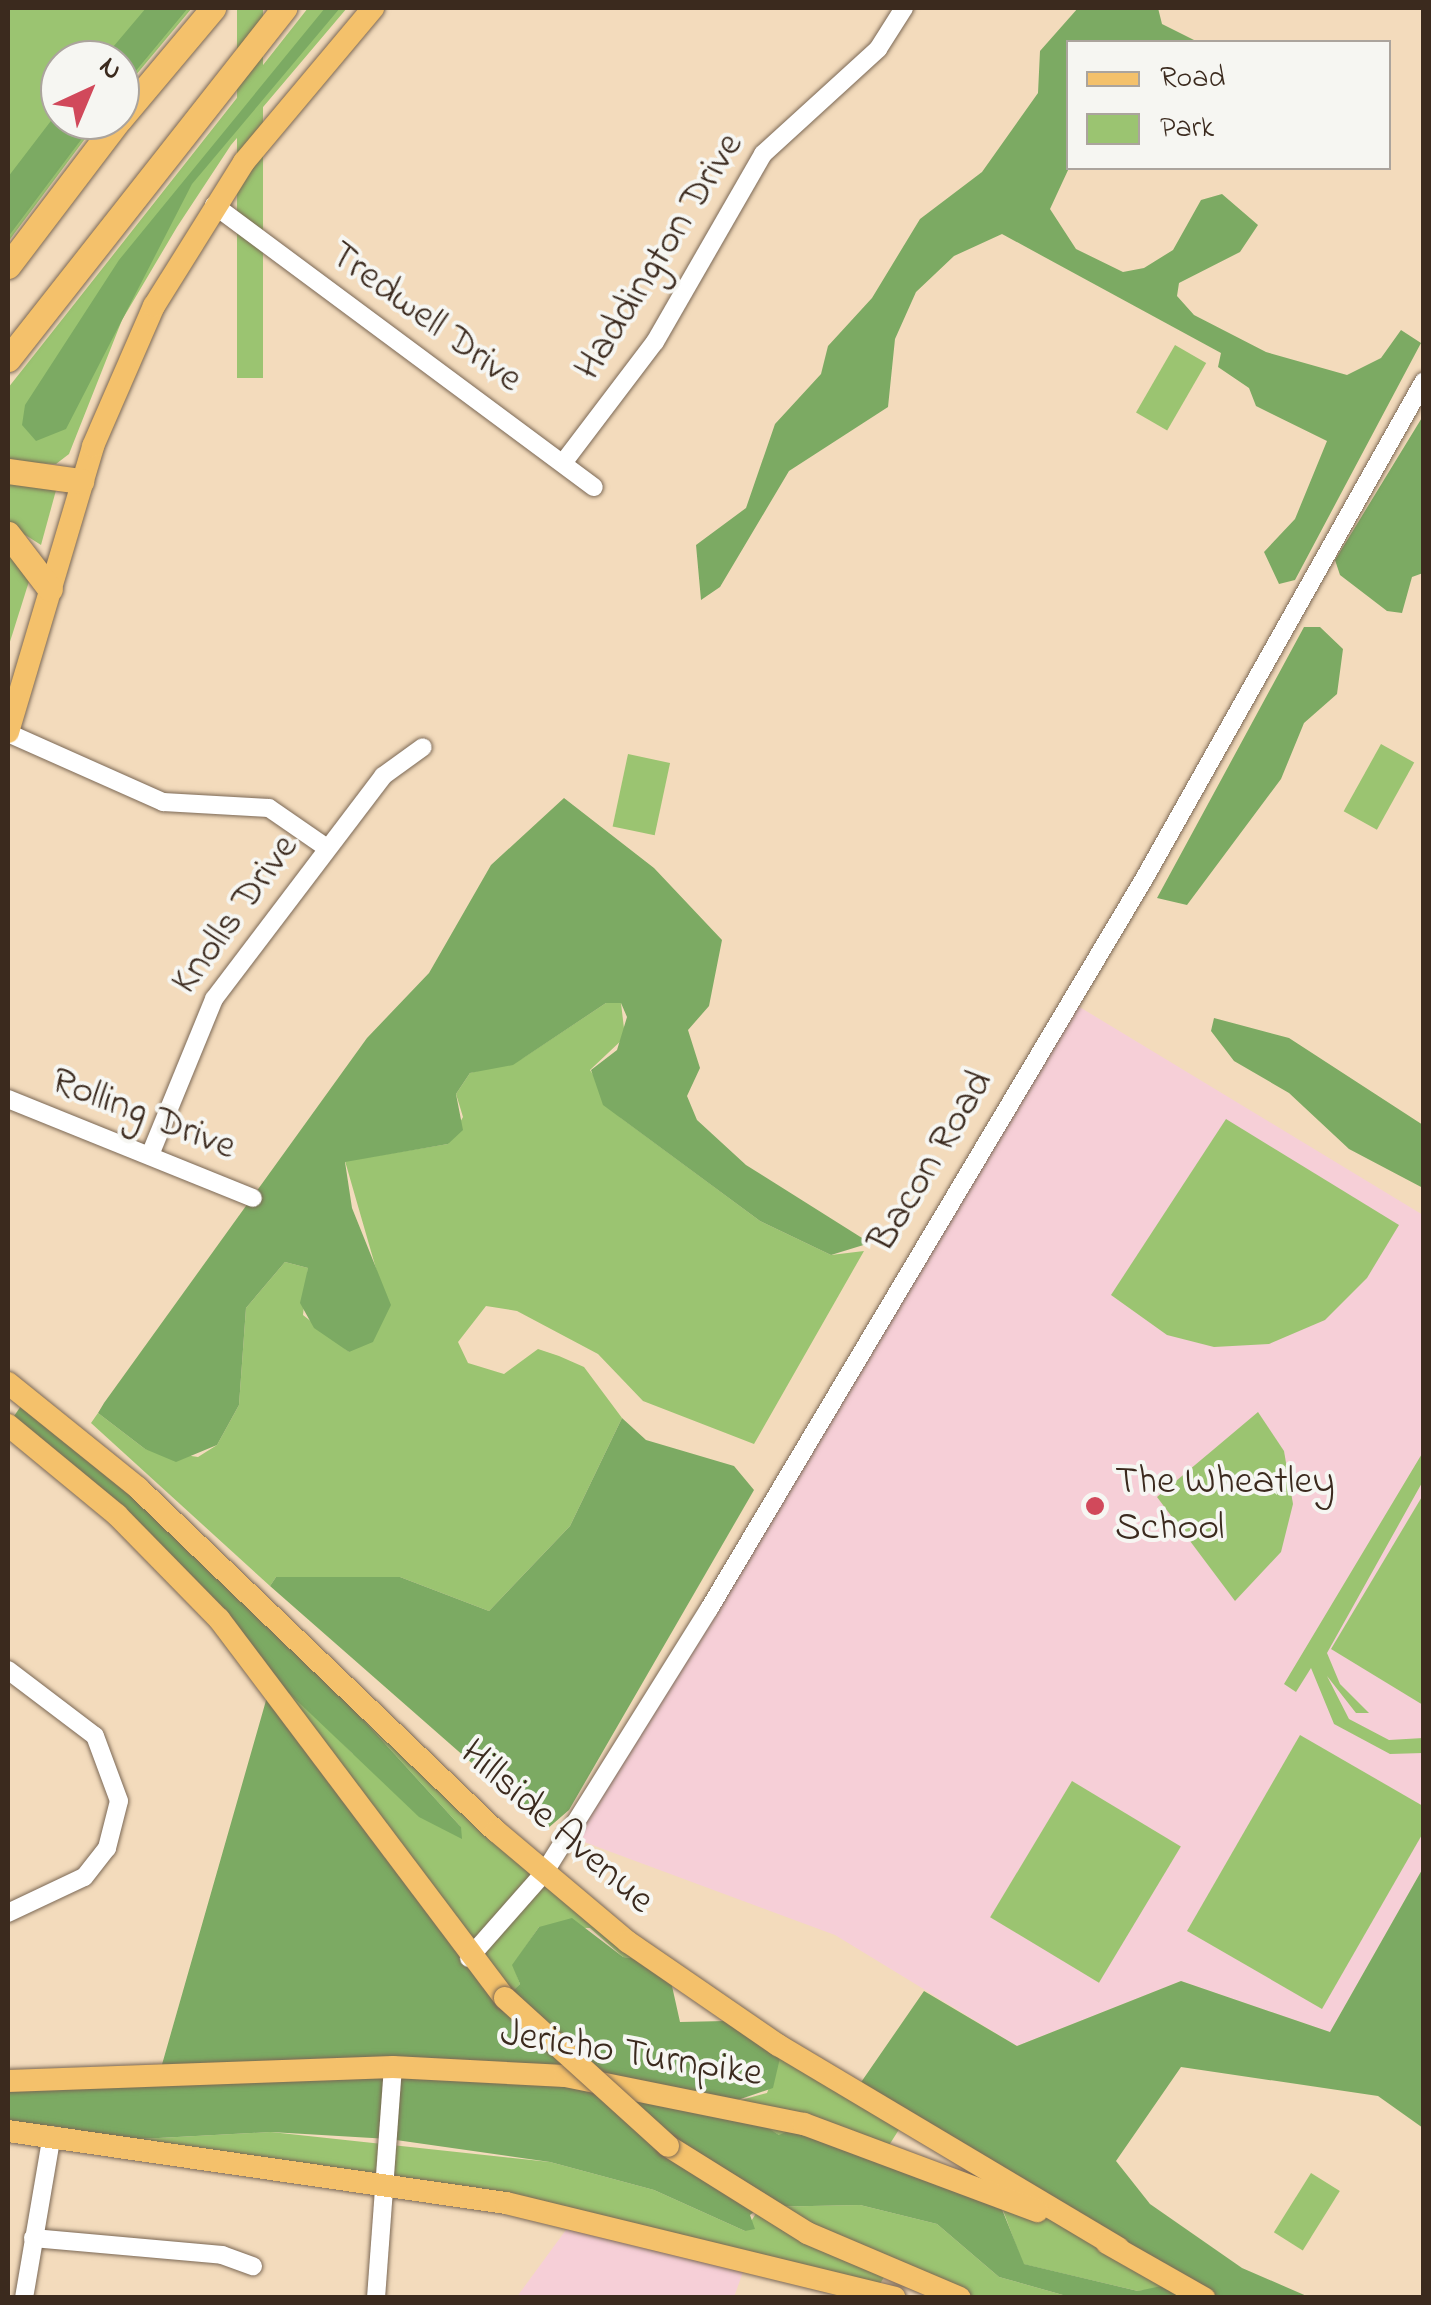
<!DOCTYPE html>
<html>
<head>
<meta charset="utf-8">
<style>
  body { margin:0 }
  #map { position:relative; width:1431px; height:2305px; overflow:hidden; background:#f3dbbc; font-family:"Indie Flower",sans-serif }
  div>[style] { position:absolute }
  .built>* { inset:0; background:#f6cfd7 }
  .green>* { inset:0; background:#9bc471; transform-origin:0 0 }
  .forest>* { inset:0; background:#7caa63 }
  .roads { filter:drop-shadow(0 0 2px #7b6855) drop-shadow(0 0 2px #7b6855) }
  .minor>* { height:18px; margin:-9px; padding:0 9px; transform-origin:9px; border-radius:9px; background:#fff }
  .major>* { height:22px; margin:-11px; padding:0 11px; transform-origin:11px; border-radius:11px; background:#f4c16b }
  .highway>* { height:25px; margin:-12.5px; padding:0 12.5px; transform-origin:12.5px; border-radius:12.5px; background:#f4c16b }
  .bridges { filter:drop-shadow(0 0 2px #7b6855) drop-shadow(0 0 2px #7b6855) }
  .major-bridge>* { height:22px; margin:-11px; padding:0 11px; transform-origin:11px; border-radius:11px; background:#f4c16b }
  .dots>* { width:28px; height:28px; translate:-50% -50%; box-sizing:border-box; border:5px solid #f6f6f2; border-radius:50% }
  span { translate:-50% -50%; white-space:nowrap; text-align:center; line-height:1.15; -webkit-text-stroke:8px #f6f6f2; paint-order:stroke }
  .street-label { font-size:40px; color:#3b2a1e }
  .poi-label { font-size:40px; color:#3b2a1e }
  .left { translate:0 -50%; text-align:left }
  .frame { position:absolute; inset:0; border:10px solid #3b2a1e; pointer-events:none }
  .legend { position:absolute; left:1066px; top:40px; width:325px; height:130px; box-sizing:border-box; background:#f6f6f2; border:2px solid #aba49d; margin:0; padding:12px 18px; list-style:none; font-size:30px; color:#3b2a1e }
  .legend li { display:flex; align-items:center; gap:20px; height:50px }
  .legend b { width:50px; border:2px solid #aba49d }
  .north { position:absolute; left:40px; top:40px; width:100px; height:100px; box-sizing:border-box; background:#f6f6f2; border:2px solid #aba49d; border-radius:50%; rotate:44deg; font-size:28px; font-weight:700; line-height:40px; text-align:center; color:#3b2a1e }
  .north::after { content:''; display:block; margin:auto; width:35px; height:45px; background:#d1495b; clip-path:polygon(50% 0,100% 100%,50% 72%,0 100%) }
</style>
</head>
<body>
<div id="map">
  <div class="built">
    <i style="clip-path:polygon(1073px 1003px,1423px 1215px,1423px 1868px,1330px 2032px,1181px 1981px,1017px 2046px,835px 1935px,568px 1836px)"></i>
    <i style="clip-path:polygon(574px 2219px,748px 2258px,734px 2297px,516px 2298px)"></i>
  </div>
  <div class="green">
    <i style="clip-path:polygon(8px 8px,192px 8px,120px 94px,120px 60px,60px 60px,60px 120px,99px 120px,8px 242px)"></i>
    <i style="left:237px;top:8px;width:26px;height:370px"></i>
    <i style="clip-path:polygon(308px 8px,347px 8px,231px 145px,177px 227px,122px 320px,69px 454px,56px 464px,8px 462px,8px 388px)"></i>
    <i style="left:1175px;top:345px;width:36px;height:78px;rotate:30deg"></i>
    <i style="clip-path:polygon(8px 477px,58px 483px,41px 545px,8px 524px)"></i>
    <i style="clip-path:polygon(8px 546px,31px 575px,8px 648px)"></i>
    <i style="left:1381px;top:744px;width:38px;height:77px;rotate:29deg"></i>
    <i style="left:628px;top:754px;width:43px;height:74px;rotate:12deg"></i>
    <i style="clip-path:polygon(606px 1003px,621px 1003px,625px 1037px,590px 1070px,621px 1118px,760px 1221px,831px 1255px,864px 1251px,754px 1444px,643px 1401px,598px 1354px,517px 1311px,486px 1306px,458px 1342px,468px 1363px,504px 1374px,538px 1349px,559px 1356px,584px 1367px,622px 1418px,570px 1526px,489px 1611px,400px 1577px,276px 1577px,270px 1586px,91px 1423px,98px 1413px,145px 1449px,198px 1457px,217px 1445px,239px 1405px,246px 1308px,285px 1262px,308px 1268px,303px 1315px,349px 1352px,379px 1279px,345px 1161px,448px 1144px,463px 1117px,456px 1094px,470px 1073px,523px 1058px)"></i>
    <i style="clip-path:polygon(1226px 1119px,1399px 1225px,1367px 1278px,1325px 1320px,1269px 1344px,1214px 1347px,1167px 1335px,1111px 1295px)"></i>
    <i style="clip-path:polygon(1258px 1412px,1284px 1451px,1293px 1504px,1281px 1552px,1235px 1601px,1157px 1497px)"></i>
    <i style="clip-path:polygon(1423px 1452px,1423px 1481px,1327px 1653px,1340px 1684px,1369px 1713px,1356px 1713px,1327px 1676px,1349px 1719px,1389px 1740px,1423px 1738px,1423px 1753px,1390px 1754px,1334px 1724px,1311px 1668px,1296px 1692px,1284px 1684px)"></i>
    <i style="clip-path:polygon(1423px 1495px,1423px 1705px,1331px 1649px)"></i>
    <i style="clip-path:polygon(247px 1592px,653px 1961px,623px 1957px,590px 1928px,539px 1927px,513px 1965px,520px 1984px,505px 1998px,219px 1619px,352px 1753px,461px 1827px)"></i>
    <i style="clip-path:polygon(1300px 1735px,1423px 1806px,1423px 1833px,1322px 2009px,1187px 1931px)"></i>
    <i style="left:1072px;top:1781px;width:127px;height:159px;rotate:31deg"></i>
    <i style="clip-path:polygon(780px 2058px,905px 2120px,886px 2150px,779px 2135px,726px 2104px,767px 2093px)"></i>
    <i style="clip-path:polygon(271px 2132px,550px 2162px,654px 2190px,745px 2231px,760px 2207px,860px 2205px,937px 2224px,999px 2277px,1070px 2297px,960px 2297px,889px 2269px,875px 2292px,701px 2246px,103px 2141px)"></i>
    <i style="left:1311px;top:2173px;width:34px;height:70px;rotate:32deg"></i>
    <i style="clip-path:polygon(998px 2197px,1007px 2198px,1185px 2287px,1138px 2291px,1023px 2264px)"></i>
  </div>
  <div class="forest">
    <i style="clip-path:polygon(146px 8px,188px 8px,120px 90px,120px 60px,102px 60px)"></i>
    <i style="clip-path:polygon(325px 8px,340px 8px,192px 184px,66px 429px,36px 441px,22px 425px,25px 405px,119px 260px)"></i>
    <i style="clip-path:polygon(1078px 8px,1158px 8px,1162px 24px,1198px 42px,1068px 42px,1069px 168px,1050px 209px,1076px 249px,1123px 272px,1144px 268px,1173px 250px,1201px 200px,1222px 194px,1258px 225px,1240px 252px,1179px 283px,1177px 296px,1194px 315px,1266px 352px,1347px 375px,1381px 358px,1401px 330px,1421px 343px,1295px 580px,1279px 584px,1264px 552px,1295px 519px,1327px 441px,1256px 406px,1249px 388px,1218px 367px,1221px 353px,1002px 234px,954px 256px,916px 292px,895px 339px,888px 407px,789px 471px,720px 587px,701px 600px,696px 545px,746px 508px,775px 424px,821px 374px,828px 346px,872px 298px,920px 219px,982px 172px,1038px 93px,1040px 51px)"></i>
    <i style="clip-path:polygon(60px 109px,60px 120px,96px 120px,8px 237px,8px 177px)"></i>
    <i style="clip-path:polygon(1423px 416px,1423px 573px,1412px 577px,1402px 613px,1387px 611px,1340px 575px,1335px 560px)"></i>
    <i style="clip-path:polygon(1304px 627px,1320px 627px,1343px 649px,1337px 694px,1304px 723px,1281px 779px,1187px 905px,1157px 898px)"></i>
    <i style="clip-path:polygon(564px 798px,654px 868px,722px 940px,709px 1006px,688px 1030px,700px 1068px,687px 1096px,697px 1120px,746px 1165px,870px 1243px,831px 1255px,760px 1221px,603px 1105px,591px 1070px,617px 1050px,627px 1017px,621px 1003px,606px 1003px,513px 1065px,470px 1073px,456px 1094px,463px 1130px,448px 1144px,345px 1162px,352px 1208px,391px 1305px,373px 1342px,349px 1352px,314px 1328px,300px 1303px,308px 1268px,285px 1262px,246px 1308px,239px 1405px,217px 1445px,176px 1462px,145px 1449px,98px 1413px,104px 1403px,367px 1038px,429px 973px,491px 865px)"></i>
    <i style="clip-path:polygon(1214px 1018px,1289px 1038px,1423px 1125px,1423px 1188px,1349px 1149px,1289px 1093px,1234px 1061px,1211px 1031px)"></i>
    <i style="clip-path:polygon(27px 1397px,247px 1592px,461px 1827px,462px 1839px,419px 1817px,8px 1425px)"></i>
    <i style="clip-path:polygon(622px 1418px,646px 1440px,734px 1466px,754px 1490px,569px 1810px,547px 1829px,270px 1586px,276px 1577px,400px 1577px,489px 1611px,570px 1526px)"></i>
    <i style="clip-path:polygon(271px 1683px,505px 1998px,520px 1984px,512px 1965px,539px 1927px,572px 1918px,623px 1957px,653px 1961px,670px 1977px,680px 2022px,725px 2021px,780px 2058px,773px 2088px,729px 2103px,779px 2135px,804px 2124px,997px 2197px,1024px 2264px,1138px 2291px,1166px 2285px,855px 2091px,924px 1991px,1017px 2046px,1181px 1981px,1330px 2032px,1423px 1868px,1423px 2128px,1378px 2096px,1181px 2067px,1116px 2161px,1150px 2204px,1242px 2268px,1309px 2297px,1070px 2297px,999px 2277px,937px 2224px,860px 2205px,760px 2207px,750px 2215px,755px 2229px,745px 2231px,654px 2190px,550px 2162px,389px 2139px,271px 2132px,103px 2141px,8px 2131px,8px 2081px,159px 2075px)"></i>
  </div>
  <div class="roads">
    <div class="minor">
      <i style="left:214px;top:205px;width:473px;rotate:36.6deg"></i>
      <i style="left:563px;top:463px;width:152px;rotate:-52.8deg"></i>
      <i style="left:655px;top:342px;width:217px;rotate:-60.1deg"></i>
      <i style="left:763px;top:154px;width:156px;rotate:-42.4deg"></i>
      <i style="left:878px;top:49px;width:49px;rotate:-57.6deg"></i>
      <i style="left:8px;top:733px;width:170px;rotate:24deg"></i>
      <i style="left:163px;top:802px;width:106px;rotate:3.2deg"></i>
      <i style="left:269px;top:808px;width:70px;rotate:34.6deg"></i>
      <i style="left:8px;top:1099px;width:264px;rotate:22deg"></i>
      <i style="left:150px;top:1155px;width:169px;rotate:-67.7deg"></i>
      <i style="left:214px;top:999px;width:280px;rotate:-52.8deg"></i>
      <i style="left:383px;top:776px;width:49px;rotate:-35.9deg"></i>
      <i style="left:8px;top:1670px;width:109px;rotate:37.2deg"></i>
      <i style="left:95px;top:1736px;width:69px;rotate:69.7deg"></i>
      <i style="left:119px;top:1801px;width:49px;rotate:104.3deg"></i>
      <i style="left:107px;top:1848px;width:37px;rotate:128deg"></i>
      <i style="left:84px;top:1877px;width:84px;rotate:154.7deg"></i>
      <i style="left:469px;top:1958px;width:113px;rotate:-48.6deg"></i>
      <i style="left:544px;top:1873px;width:311px;rotate:-58deg"></i>
      <i style="left:709px;top:1609px;width:850px;rotate:-59.21deg"></i>
      <i style="left:1144px;top:879px;width:571px;rotate:-60.65deg"></i>
      <i style="left:33px;top:2238px;width:190px;rotate:5.1deg"></i>
      <i style="left:222px;top:2255px;width:33px;rotate:20deg"></i>
      <i style="left:24px;top:2298px;width:165px;rotate:-80.3deg"></i>
      <i style="left:376px;top:2298px;width:232px;rotate:-85.8deg"></i>
    </div>
    <div class="major">
      <i style="left:8px;top:732px;width:298px;rotate:-73.4deg"></i>
      <i style="left:93px;top:446px;width:153px;rotate:-66.5deg"></i>
      <i style="left:154px;top:306px;width:170px;rotate:-58deg"></i>
      <i style="left:244px;top:162px;width:201px;rotate:-50deg"></i>
      <i style="left:8px;top:1383px;width:167px;rotate:38.9deg"></i>
      <i style="left:138px;top:1488px;width:496px;rotate:43.8deg"></i>
      <i style="left:496px;top:1831px;width:172px;rotate:40.1deg"></i>
      <i style="left:628px;top:1942px;width:182px;rotate:34.5deg"></i>
      <i style="left:778px;top:2045px;width:396px;rotate:30.8deg"></i>
      <i style="left:8px;top:1425px;width:141px;rotate:39.5deg"></i>
      <i style="left:117px;top:1515px;width:146px;rotate:45.6deg"></i>
      <i style="left:219px;top:1619px;width:475px;rotate:53deg"></i>
      <i style="left:8px;top:2081px;width:385px;rotate:-2.1deg"></i>
      <i style="left:393px;top:2067px;width:172px;rotate:3deg"></i>
      <i style="left:565px;top:2076px;width:244px;rotate:11.4deg"></i>
      <i style="left:804px;top:2124px;width:249px;rotate:20.5deg"></i>
      <i style="left:8px;top:2131px;width:503px;rotate:8.23deg"></i>
      <i style="left:506px;top:2203px;width:400px;rotate:13.7deg"></i>
      <i style="left:668px;top:2146px;width:164px;rotate:32deg"></i>
      <i style="left:807px;top:2233px;width:166px;rotate:23deg"></i>
      <i style="left:1107px;top:2243px;width:112px;rotate:29.6deg"></i>
    </div>
    <div class="highway">
      <i style="left:120px;top:119px;width:145px;rotate:-50deg"></i>
      <i style="left:8px;top:266px;width:183px;rotate:-52.8deg"></i>
      <i style="left:8px;top:359px;width:447px;rotate:-51.8deg"></i>
      <i style="left:8px;top:471px;width:74px;rotate:7.8deg"></i>
      <i style="left:8px;top:534px;width:69px;rotate:52.6deg"></i>
    </div>
  </div>
  <div class="bridges">
    <div class="major-bridge">
      <i style="left:505px;top:1998px;width:220px;rotate:42.2deg"></i>
    </div>
  </div>
  <div class="dots">
    <i style="left:1095px;top:1506px;background:#d1495b"></i>
  </div>
  <div class="street-label">
    <span style="left:660px;top:257px;rotate:-58deg">Haddington Drive</span>
    <span style="left:425px;top:318px;rotate:36deg">Tredwell Drive</span>
    <span style="left:236px;top:915px;rotate:-54deg">Knolls Drive</span>
    <span style="left:143px;top:1115px;rotate:21deg">Rolling Drive</span>
    <span style="left:932px;top:1162px;rotate:-59deg">Bacon Road</span>
    <span style="left:556px;top:1828px;rotate:41deg">Hillside Avenue</span>
    <span style="left:631px;top:2055px;rotate:9deg">Jericho Turnpike</span>
  </div>
  <div class="poi-label">
    <span class="left" style="left:1115px;top:1506px">The Wheatley<br>School</span>
  </div>
  <div class="frame"></div>
  <ul class="legend">
  <li><b style="height:12px;background:#f4c16b"></b>Road</li>
  <li><b style="height:28px;background:#9bc471"></b>Park</li>
  </ul>
  <div class="north">N</div>
</div>
</body>
</html>
